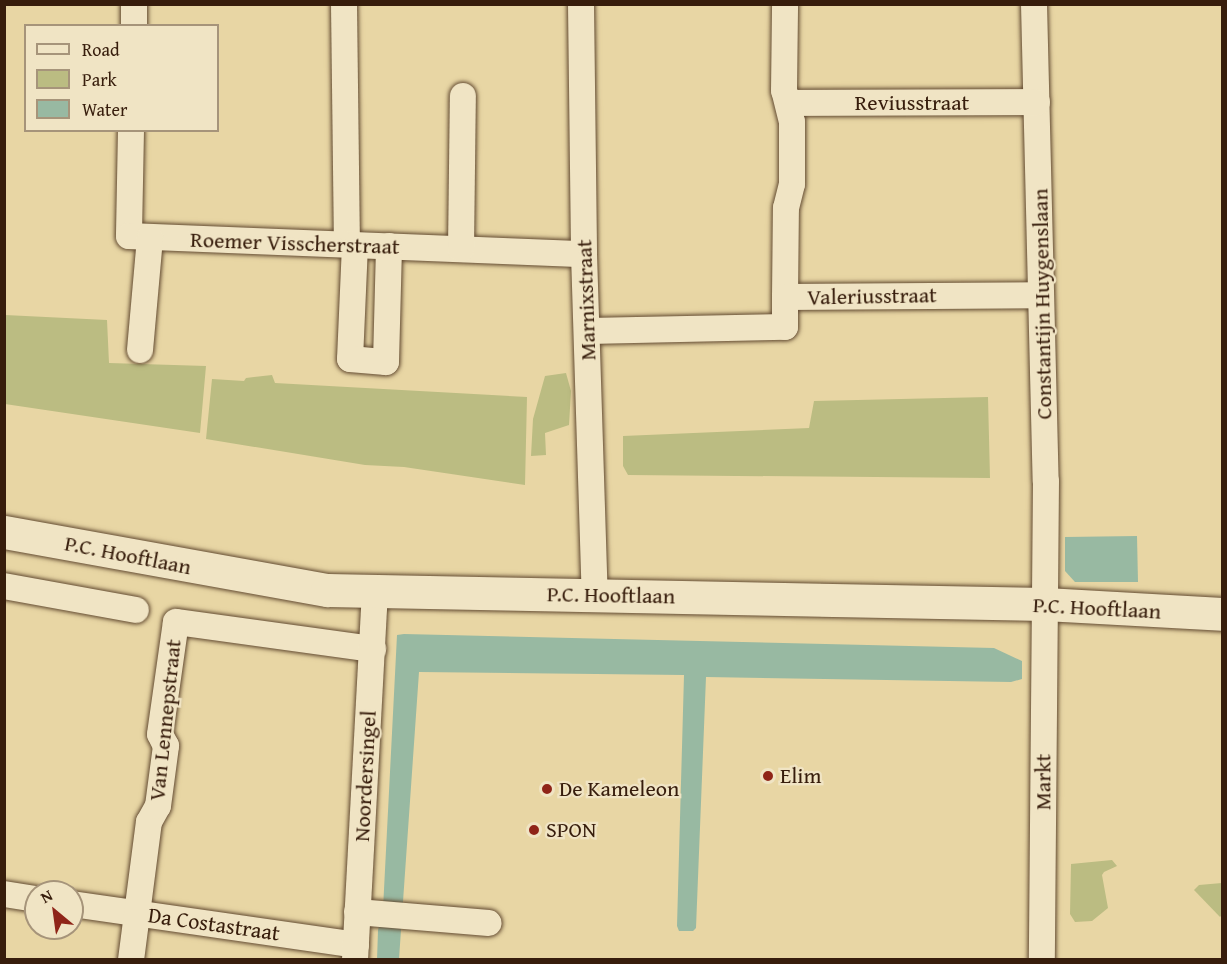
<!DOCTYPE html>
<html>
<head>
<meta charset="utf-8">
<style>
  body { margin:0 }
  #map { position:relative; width:1227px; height:964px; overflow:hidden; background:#e8d6a4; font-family:"Gentium Book Plus",serif }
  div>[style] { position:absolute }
  .green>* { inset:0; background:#bbbc82 }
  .water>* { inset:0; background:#98b9a2 }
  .roads { filter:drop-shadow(0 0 2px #634b32) drop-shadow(0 0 2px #634b32) }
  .street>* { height:26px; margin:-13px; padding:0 13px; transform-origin:13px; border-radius:13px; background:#f0e4c4 }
  .secondary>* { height:33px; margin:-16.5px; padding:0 16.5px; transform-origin:16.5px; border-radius:16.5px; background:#f0e4c4 }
  .dots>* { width:16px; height:16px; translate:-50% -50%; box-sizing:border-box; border:3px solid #f0e4c4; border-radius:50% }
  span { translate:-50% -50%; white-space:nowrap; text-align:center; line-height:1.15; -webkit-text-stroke:4.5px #f0e4c4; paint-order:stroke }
  .street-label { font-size:22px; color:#371d0c }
  .poi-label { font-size:22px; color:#371d0c }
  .left { translate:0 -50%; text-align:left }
  .frame { position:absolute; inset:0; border:6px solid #371d0c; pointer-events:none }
  .legend { position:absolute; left:24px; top:24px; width:195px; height:108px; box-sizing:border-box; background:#f0e4c4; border:2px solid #a6947a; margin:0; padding:8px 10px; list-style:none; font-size:18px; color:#371d0c }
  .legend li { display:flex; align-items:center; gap:12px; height:30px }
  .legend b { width:30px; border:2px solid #a6947a }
  .north { position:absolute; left:24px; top:880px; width:60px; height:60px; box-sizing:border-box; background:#f0e4c4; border:2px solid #a6947a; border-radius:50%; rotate:331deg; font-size:16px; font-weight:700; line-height:24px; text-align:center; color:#371d0c }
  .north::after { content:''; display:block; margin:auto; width:21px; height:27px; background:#8f2418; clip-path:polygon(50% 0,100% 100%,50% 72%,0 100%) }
</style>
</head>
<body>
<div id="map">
  <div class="green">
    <i style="clip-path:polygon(5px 315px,107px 320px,109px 363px,206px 366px,200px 433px,5px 404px)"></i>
    <i style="clip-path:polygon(566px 373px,571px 391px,569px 425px,545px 433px,546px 455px,531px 456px,533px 419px,545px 376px)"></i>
    <i style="clip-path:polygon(272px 375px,275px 383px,527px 397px,525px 485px,404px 467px,365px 465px,206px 439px,212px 379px,244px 381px,246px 378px)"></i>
    <i style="clip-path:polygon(988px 397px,990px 478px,628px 475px,623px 466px,623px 436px,809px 428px,814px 401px)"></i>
    <i style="clip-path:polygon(1112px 860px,1117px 866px,1104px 872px,1102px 875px,1108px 908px,1092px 921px,1075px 922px,1070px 914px,1071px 864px)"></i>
    <i style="clip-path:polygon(1222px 883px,1222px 915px,1220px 917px,1194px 890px,1199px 885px)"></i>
  </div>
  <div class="water">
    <i style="clip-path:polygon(1137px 536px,1138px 582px,1075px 582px,1065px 571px,1065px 537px)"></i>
    <i style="clip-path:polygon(404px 634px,994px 648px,1022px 661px,1022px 679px,1011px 682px,706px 677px,696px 928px,693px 931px,679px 931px,677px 926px,684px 675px,419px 672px,399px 959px,377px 960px,378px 930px,383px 909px,397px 635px)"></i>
  </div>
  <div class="roads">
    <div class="street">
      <i style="left:344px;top:4px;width:240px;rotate:89.3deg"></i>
      <i style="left:581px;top:4px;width:250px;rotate:89.3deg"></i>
      <i style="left:584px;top:254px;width:341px;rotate:88.2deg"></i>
      <i style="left:1034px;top:4px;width:477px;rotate:88.6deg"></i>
      <i style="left:1046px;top:481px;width:479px;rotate:90.5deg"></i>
      <i style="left:134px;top:26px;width:22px;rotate:-90deg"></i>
      <i style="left:788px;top:103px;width:249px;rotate:-0.2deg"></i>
      <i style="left:131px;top:130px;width:106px;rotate:91.1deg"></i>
      <i style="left:129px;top:236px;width:455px;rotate:2.3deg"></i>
      <i style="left:355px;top:245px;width:114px;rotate:92.5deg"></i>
      <i style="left:350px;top:359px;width:36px;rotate:5deg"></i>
      <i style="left:386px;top:362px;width:116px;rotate:-88.5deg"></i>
      <i style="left:461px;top:249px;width:153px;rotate:-89.3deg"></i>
      <i style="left:785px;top:297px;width:89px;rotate:-89.4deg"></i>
      <i style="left:786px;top:208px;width:25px;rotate:-76deg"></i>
      <i style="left:792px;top:184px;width:62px;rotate:-90deg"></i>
      <i style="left:792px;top:122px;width:32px;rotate:-104deg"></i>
      <i style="left:784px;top:91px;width:87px;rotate:-89.3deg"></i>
      <i style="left:588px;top:331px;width:197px;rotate:-1.2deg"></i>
      <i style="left:785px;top:327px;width:30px;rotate:-90deg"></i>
      <i style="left:785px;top:297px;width:256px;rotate:-0.4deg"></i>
      <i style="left:140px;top:350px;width:113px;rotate:-84.9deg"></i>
      <i style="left:4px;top:586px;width:134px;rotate:10.3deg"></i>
      <i style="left:4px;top:894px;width:32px;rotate:9deg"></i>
      <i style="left:72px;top:904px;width:287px;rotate:8.2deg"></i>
      <i style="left:357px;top:912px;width:132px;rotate:4.8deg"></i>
      <i style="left:131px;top:960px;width:139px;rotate:-82.6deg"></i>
      <i style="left:149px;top:822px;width:18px;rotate:-61deg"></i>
      <i style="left:158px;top:806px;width:61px;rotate:-82.4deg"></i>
      <i style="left:166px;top:746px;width:13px;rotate:-117deg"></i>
      <i style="left:160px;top:734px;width:113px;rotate:-81.9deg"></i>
      <i style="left:176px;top:622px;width:199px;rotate:7.8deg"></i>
      <i style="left:355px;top:960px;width:369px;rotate:-86.9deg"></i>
    </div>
    <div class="secondary">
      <i style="left:4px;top:532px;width:328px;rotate:10.2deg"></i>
      <i style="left:327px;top:590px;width:718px;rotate:1.12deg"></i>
      <i style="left:1045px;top:604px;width:177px;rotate:3.2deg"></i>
    </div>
  </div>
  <div class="dots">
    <i style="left:768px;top:776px;background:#8f2418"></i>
    <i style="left:547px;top:789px;background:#8f2418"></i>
    <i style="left:534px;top:830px;background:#8f2418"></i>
  </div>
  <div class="street-label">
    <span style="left:912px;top:103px">Reviusstraat</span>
    <span style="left:295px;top:243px;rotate:2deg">Roemer Visscherstraat</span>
    <span style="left:872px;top:296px;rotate:-1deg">Valeriusstraat</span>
    <span style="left:586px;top:300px;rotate:-92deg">Marnixstraat</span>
    <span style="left:1042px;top:304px;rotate:-91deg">Constantijn Huygenslaan</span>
    <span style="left:128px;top:555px;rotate:11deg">P.C. Hooftlaan</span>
    <span style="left:611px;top:595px;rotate:1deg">P.C. Hooftlaan</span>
    <span style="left:1097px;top:608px;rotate:3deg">P.C. Hooftlaan</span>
    <span style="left:165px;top:720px;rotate:-84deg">Van Lennepstraat</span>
    <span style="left:365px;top:776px;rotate:-87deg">Noordersingel</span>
    <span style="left:1043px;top:782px;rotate:-90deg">Markt</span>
    <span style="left:214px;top:924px;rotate:8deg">Da Costastraat</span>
  </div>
  <div class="poi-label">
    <span class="left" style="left:780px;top:776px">Elim</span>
    <span class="left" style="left:559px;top:789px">De Kameleon</span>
    <span class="left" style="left:546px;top:830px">SPON</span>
  </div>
  <div class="frame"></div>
  <ul class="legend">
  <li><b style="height:8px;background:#f0e4c4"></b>Road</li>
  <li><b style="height:16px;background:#bbbc82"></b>Park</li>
  <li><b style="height:16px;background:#98b9a2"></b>Water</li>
  </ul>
  <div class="north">N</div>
</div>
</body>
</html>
